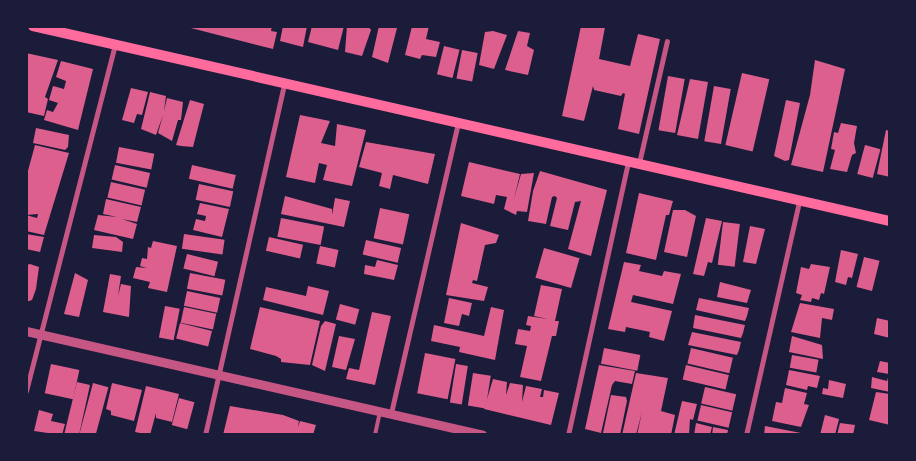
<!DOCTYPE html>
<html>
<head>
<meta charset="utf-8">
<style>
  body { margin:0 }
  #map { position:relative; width:916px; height:461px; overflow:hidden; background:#1b1b3a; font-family:"Open Sans",sans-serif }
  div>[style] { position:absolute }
  .building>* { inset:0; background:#dd5f8e; transform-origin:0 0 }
  .service>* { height:4px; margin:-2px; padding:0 2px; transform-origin:2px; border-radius:2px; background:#c65784 }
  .minor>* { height:5px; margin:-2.5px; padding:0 2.5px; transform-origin:2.5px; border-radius:2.5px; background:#c65784 }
  .tertiary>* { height:9px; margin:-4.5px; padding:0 4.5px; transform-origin:4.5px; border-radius:4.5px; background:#c65784 }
  .secondary>* { height:10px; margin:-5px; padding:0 5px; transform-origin:5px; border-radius:5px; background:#ff6b9d }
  span { translate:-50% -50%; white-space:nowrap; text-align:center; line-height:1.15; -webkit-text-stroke:5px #1b1b3a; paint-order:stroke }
  .frame { position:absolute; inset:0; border:28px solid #1b1b3a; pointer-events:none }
</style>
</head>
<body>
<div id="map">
  <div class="building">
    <i style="clip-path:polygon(272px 26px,271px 31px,277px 32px,273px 49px,187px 27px)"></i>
    <i style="clip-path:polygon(283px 26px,307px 26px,303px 47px,280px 41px)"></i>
    <i style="clip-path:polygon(312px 26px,344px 26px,338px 50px,308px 42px)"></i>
    <i style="clip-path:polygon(347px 26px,368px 26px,371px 30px,362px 56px,345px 52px)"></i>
    <i style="clip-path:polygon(379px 26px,403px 26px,397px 28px,388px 63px,372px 57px)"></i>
    <i style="clip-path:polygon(412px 26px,429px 26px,426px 39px,440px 42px,436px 57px,422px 55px,420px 59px,405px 55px)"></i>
    <i style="clip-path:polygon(581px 26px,605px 27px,599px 59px,630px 66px,638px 34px,660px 39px,639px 134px,618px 129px,625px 94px,623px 93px,621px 96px,594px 90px,593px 86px,584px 121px,562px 116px)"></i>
    <i style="clip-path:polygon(493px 31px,507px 35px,494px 69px,479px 65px,485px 32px)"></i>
    <i style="clip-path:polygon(518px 31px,530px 33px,527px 46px,534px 50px,528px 75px,505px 70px)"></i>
    <i style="left:444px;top:46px;width:16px;height:29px;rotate:14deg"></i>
    <i style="left:462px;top:50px;width:16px;height:29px;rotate:11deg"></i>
    <i style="clip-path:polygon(26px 53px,58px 60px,45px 97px,48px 99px,44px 116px,26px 112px)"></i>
    <i style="clip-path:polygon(815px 60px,845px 69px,823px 172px,791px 165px,810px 95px)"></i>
    <i style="clip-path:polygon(61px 61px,93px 69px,78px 130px,44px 120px,47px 110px,53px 112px,58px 103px,49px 100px,53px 86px,64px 89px,66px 81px,56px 77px)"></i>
    <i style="left:742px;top:73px;width:28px;height:74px;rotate:13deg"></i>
    <i style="left:668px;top:76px;width:17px;height:55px;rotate:10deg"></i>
    <i style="clip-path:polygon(690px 79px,708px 82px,698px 139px,677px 135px)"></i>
    <i style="left:714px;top:86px;width:17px;height:56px;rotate:10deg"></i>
    <i style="clip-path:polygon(131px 88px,148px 92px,142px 115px,137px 114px,134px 123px,122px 120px)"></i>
    <i style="clip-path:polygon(150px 92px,166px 96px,164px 111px,167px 98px,183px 102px,181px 120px,178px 120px,172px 141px,158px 133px,163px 115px,156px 135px,141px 129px)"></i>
    <i style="clip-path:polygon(190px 100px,204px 104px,193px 147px,181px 146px,176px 145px)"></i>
    <i style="clip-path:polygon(786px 100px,800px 103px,789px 160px,785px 161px,774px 156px)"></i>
    <i style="clip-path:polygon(300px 115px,330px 121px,321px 143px,335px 146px,337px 124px,366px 130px,352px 186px,323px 180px,327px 165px,319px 163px,315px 183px,286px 177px)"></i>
    <i style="clip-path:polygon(841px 123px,857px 126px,854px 143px,856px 153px,852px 155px,847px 172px,830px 169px,835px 150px,831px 149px,834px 132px,838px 133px)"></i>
    <i style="clip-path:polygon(36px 128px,69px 135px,68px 147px,65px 150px,33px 143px)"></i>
    <i style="clip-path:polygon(886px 130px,890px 131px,890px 177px,877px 174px)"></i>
    <i style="clip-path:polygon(366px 142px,435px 154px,428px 184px,393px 175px,390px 189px,379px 186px,382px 173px,359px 167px)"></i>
    <i style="clip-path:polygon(35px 145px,69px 153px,44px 235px,26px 231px,26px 215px,37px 218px,38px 214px,26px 215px,26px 178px)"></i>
    <i style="left:865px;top:145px;width:16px;height:30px;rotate:15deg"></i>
    <i style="left:119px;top:147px;width:36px;height:16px;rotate:11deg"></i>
    <i style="clip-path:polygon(469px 162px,520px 174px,514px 199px,521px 174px,534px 173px,527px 212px,517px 211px,516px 215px,504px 209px,507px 197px,496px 195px,494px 204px,461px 196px)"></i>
    <i style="left:115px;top:165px;width:36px;height:15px;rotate:13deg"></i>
    <i style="left:192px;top:165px;width:45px;height:14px;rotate:13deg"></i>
    <i style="clip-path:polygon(540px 171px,607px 190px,591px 256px,568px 249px,581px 201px,575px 202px,568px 230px,550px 226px,557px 198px,555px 196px,552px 197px,546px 224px,528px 221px,533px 191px)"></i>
    <i style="left:111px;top:182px;width:35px;height:16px;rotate:13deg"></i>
    <i style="left:199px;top:184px;width:35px;height:16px;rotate:12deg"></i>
    <i style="clip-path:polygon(639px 193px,673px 201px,669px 215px,666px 215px,656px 260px,626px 253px)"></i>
    <i style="clip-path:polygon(285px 196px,332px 209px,332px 215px,335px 198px,350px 201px,344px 227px,281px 214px)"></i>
    <i style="clip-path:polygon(106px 199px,141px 207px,137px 222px,122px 219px,137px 224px,133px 239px,94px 230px,98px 215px,117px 217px,103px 214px)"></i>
    <i style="clip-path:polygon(200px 203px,229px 209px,222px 237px,193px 230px,196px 219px,205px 221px,206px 216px,197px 214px)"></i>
    <i style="left:380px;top:208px;width:30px;height:31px;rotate:12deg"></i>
    <i style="clip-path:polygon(673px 210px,685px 210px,696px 216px,687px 257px,664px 252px)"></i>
    <i style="left:281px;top:218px;width:44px;height:19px;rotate:11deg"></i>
    <i style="clip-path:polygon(706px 218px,722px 221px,712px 263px,708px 262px,704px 276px,693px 274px)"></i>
    <i style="left:723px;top:222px;width:17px;height:43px;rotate:7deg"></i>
    <i style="clip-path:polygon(461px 223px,499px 235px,496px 243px,485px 245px,477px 281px,473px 280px,472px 283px,488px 287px,484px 301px,446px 295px)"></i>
    <i style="clip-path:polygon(750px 226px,765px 229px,756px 264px,743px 262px)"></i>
    <i style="clip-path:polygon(26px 234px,44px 237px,40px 252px,26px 249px)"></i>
    <i style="left:184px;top:234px;width:41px;height:15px;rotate:8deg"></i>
    <i style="clip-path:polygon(94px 235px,116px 237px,123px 242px,122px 252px,92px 248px)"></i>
    <i style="left:269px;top:237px;width:35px;height:14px;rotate:13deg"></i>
    <i style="left:366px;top:240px;width:36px;height:15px;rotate:13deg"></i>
    <i style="clip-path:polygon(153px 241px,177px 246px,167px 292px,148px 288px,150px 282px,133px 278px,136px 267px,147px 268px,140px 266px,142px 258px,147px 259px,148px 247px,151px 248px)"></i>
    <i style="left:320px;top:246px;width:19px;height:18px;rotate:12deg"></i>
    <i style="left:544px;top:248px;width:37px;height:31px;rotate:16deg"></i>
    <i style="clip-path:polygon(841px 250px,858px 254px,852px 278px,848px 277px,846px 285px,835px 282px)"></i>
    <i style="left:187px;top:254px;width:32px;height:15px;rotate:14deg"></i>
    <i style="left:864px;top:257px;width:16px;height:31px;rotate:14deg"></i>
    <i style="clip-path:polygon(377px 260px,398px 265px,394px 280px,364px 274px,365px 265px,375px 267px)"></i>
    <i style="clip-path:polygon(624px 262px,641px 265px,639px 271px,662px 276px,664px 271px,681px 274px,673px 304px,633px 295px,631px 302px,672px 311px,664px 341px,649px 337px,650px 332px,626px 327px,625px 332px,608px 329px)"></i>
    <i style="clip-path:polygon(30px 264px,39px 267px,36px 289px,32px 300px,26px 302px,26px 265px)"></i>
    <i style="clip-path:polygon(811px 264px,830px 267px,824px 294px,821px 293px,819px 300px,812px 298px,811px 302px,800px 300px,802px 295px,796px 293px,801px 267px,809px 269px)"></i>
    <i style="clip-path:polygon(75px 273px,88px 280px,79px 317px,64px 314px)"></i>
    <i style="left:190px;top:273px;width:36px;height:16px;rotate:11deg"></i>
    <i style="clip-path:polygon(110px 274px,121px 276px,118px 296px,121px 284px,131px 286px,129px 317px,103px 312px)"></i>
    <i style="clip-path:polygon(720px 282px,751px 290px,747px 303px,717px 297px)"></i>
    <i style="clip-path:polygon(541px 285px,562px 289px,555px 321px,559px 321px,556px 336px,552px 336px,541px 381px,520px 377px,527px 346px,515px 344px,518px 329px,530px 331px,531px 326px,526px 325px,528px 316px,548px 319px,534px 316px)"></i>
    <i style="clip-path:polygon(308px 286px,329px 291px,323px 315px,263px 300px,266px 287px,306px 296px)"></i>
    <i style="left:187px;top:291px;width:34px;height:15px;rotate:12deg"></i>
    <i style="clip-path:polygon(449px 298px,472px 303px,469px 316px,462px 314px,459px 326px,444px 323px)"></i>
    <i style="clip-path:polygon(699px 298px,749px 308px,747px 316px,745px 321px,696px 310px)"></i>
    <i style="clip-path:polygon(800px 303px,834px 309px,832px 320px,822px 318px,820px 338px,791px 332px)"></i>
    <i style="left:340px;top:304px;width:20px;height:16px;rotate:15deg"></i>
    <i style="left:165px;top:306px;width:15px;height:32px;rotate:11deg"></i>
    <i style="left:184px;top:307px;width:33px;height:16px;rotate:12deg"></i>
    <i style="clip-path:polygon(260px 307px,320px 321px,310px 365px,281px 362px,281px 359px,276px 356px,250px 349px)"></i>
    <i style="clip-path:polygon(491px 307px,504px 310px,495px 360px,459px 352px,460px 347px,431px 341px,434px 325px,484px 336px)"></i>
    <i style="clip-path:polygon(372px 312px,391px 316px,375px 385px,346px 379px,349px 368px,359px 370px)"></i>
    <i style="clip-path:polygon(695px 315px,745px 325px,743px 333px,741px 338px,693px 328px)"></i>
    <i style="clip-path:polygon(877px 318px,890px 321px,890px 338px,874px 334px)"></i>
    <i style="clip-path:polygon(325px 321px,336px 324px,325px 371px,312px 365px,321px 326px)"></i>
    <i style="left:180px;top:323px;width:33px;height:16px;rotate:14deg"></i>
    <i style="clip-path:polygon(692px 332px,741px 342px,739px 350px,737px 355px,688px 345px)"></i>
    <i style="clip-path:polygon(339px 336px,355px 339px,346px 370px,332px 367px)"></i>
    <i style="clip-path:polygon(792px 336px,822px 345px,823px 359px,789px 352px)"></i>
    <i style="left:604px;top:348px;width:37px;height:16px;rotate:11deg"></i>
    <i style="left:691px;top:348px;width:43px;height:16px;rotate:13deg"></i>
    <i style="left:425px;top:353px;width:31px;height:41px;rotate:11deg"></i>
    <i style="left:792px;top:355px;width:27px;height:13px;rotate:10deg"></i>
    <i style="clip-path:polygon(880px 361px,890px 363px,890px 392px,871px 388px,872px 377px,887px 381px,889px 374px,877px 372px)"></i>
    <i style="left:51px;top:364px;width:29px;height:30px;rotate:12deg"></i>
    <i style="left:456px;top:364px;width:12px;height:39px;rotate:9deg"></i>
    <i style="clip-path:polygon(599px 365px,635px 371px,632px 384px,615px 381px,612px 385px,601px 433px,585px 429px)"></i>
    <i style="left:686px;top:365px;width:44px;height:15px;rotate:13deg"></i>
    <i style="clip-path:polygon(789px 370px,820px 376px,817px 388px,808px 386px,807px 390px,786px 385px)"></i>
    <i style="left:473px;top:373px;width:18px;height:33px;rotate:9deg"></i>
    <i style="clip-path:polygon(636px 373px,668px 378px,661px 411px,675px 415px,671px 435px,637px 435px,642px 412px,636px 435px,622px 435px)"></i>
    <i style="clip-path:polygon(493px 379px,507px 382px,506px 395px,510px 383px,523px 385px,522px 402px,526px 386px,542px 389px,540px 397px,543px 397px,544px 390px,559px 393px,551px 425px,484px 409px)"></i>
    <i style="clip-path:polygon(829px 380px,846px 384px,843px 398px,822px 394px,823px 388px,828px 389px)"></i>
    <i style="clip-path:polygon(77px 382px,90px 385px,79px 435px,64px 435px)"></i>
    <i style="left:93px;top:383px;width:16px;height:53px;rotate:15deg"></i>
    <i style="clip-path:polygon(112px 383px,142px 390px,134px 421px,111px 415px,111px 411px,106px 409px)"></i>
    <i style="clip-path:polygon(146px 386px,179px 394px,172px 422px,156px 418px,156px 413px,150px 435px,135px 432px)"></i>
    <i style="left:705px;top:387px;width:32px;height:17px;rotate:13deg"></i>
    <i style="clip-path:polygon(785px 388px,807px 393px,804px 404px,809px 405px,801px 427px,772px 421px,776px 402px,782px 403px)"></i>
    <i style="clip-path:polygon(876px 392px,890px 394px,890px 425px,869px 420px)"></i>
    <i style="clip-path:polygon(611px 395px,626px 397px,627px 401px,620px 435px,603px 433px)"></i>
    <i style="left:179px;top:398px;width:16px;height:28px;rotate:15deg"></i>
    <i style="clip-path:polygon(682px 401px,697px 404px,693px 420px,690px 419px,689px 435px,674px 435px)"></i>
    <i style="left:701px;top:405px;width:32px;height:16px;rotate:13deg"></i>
    <i style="clip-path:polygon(230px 406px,283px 415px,299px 421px,298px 427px,300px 421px,316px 425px,313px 435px,223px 435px)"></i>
    <i style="clip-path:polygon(39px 410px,53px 414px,51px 421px,65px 424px,62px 435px,34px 431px)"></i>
    <i style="clip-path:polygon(825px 415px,839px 419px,835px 435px,820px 435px)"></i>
    <i style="clip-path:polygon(696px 423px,712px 427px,710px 435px,694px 435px)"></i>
    <i style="clip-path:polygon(840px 423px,855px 425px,853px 435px,837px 435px)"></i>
    <i style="clip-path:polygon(765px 426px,801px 433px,764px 435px)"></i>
    <i style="clip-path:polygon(713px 427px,728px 430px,727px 435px,712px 435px)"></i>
  </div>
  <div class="service">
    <i style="left:375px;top:435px;width:25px;rotate:-78deg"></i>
  </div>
  <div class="minor">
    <i style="left:639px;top:163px;width:125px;rotate:-77.1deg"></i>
    <i style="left:26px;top:391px;width:357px;rotate:-75.6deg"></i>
    <i style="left:391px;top:413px;width:299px;rotate:-77deg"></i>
    <i style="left:205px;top:435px;width:360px;rotate:-77.3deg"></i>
    <i style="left:568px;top:435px;width:280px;rotate:-77.6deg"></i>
    <i style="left:746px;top:435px;width:240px;rotate:-77.2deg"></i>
  </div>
  <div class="tertiary">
    <i style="left:26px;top:331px;width:468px;rotate:12.8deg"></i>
  </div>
  <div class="secondary">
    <i style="left:33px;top:26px;width:879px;rotate:12.82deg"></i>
  </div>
  <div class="frame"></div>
</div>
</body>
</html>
